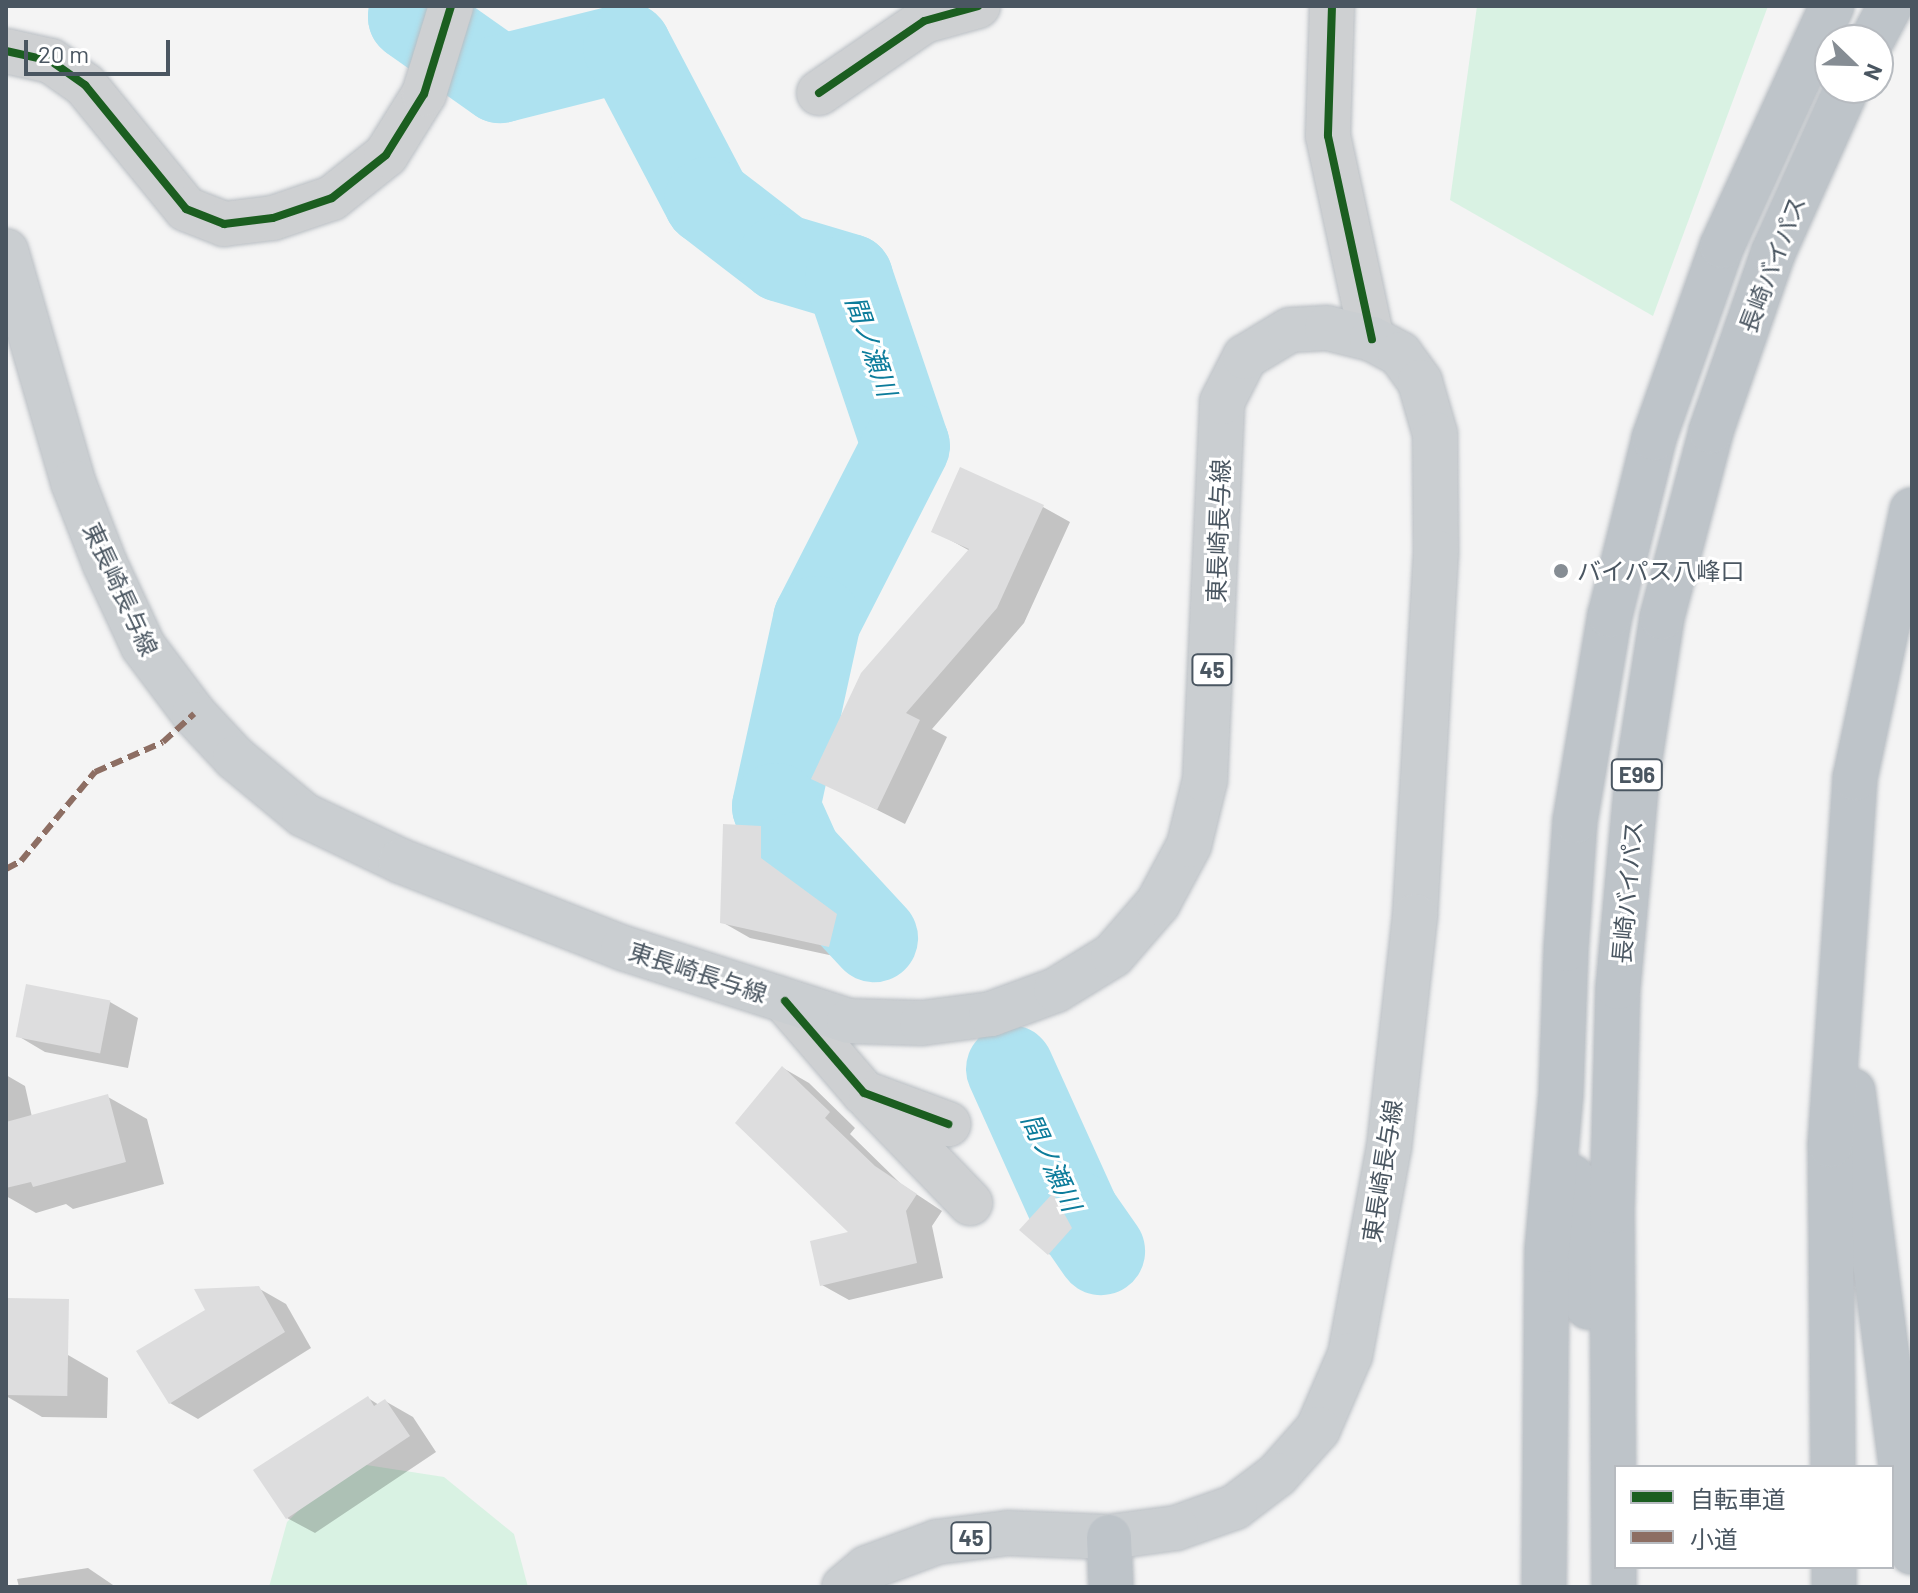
<!DOCTYPE html>
<html>
<head>
<meta charset="utf-8">
<style>
  body { margin:0 }
  #map { position:relative; width:1918px; height:1593px; overflow:hidden; background:#f4f4f4; font-family:Barlow,"Noto Sans JP",sans-serif }
  div>[style] { position:absolute }
  .green>* { inset:0; background:#d9f2e3 }
  .shadow>* { inset:0; background:#0003 }
  .river>* { height:88px; margin:-44px; padding:0 44px; transform-origin:44px; border-radius:44px; background:#aee2f0 }
  .building>* { inset:0; background:#ddddde; transform-origin:0 0 }
  .roads { filter:drop-shadow(0 0 2px #b9bec3) drop-shadow(0 0 2px #b9bec3) }
  .minor>* { height:44px; margin:-22px; padding:0 22px; transform-origin:22px; border-radius:22px; background:#ced0d2 }
  .major>* { height:44px; margin:-22px; padding:0 22px; transform-origin:22px; border-radius:22px; background:#caced1 }
  .highway>* { height:44px; margin:-22px; padding:0 22px; transform-origin:22px; border-radius:22px; background:#bec4c9 }
  .quiet>* { height:6px; margin-top:-3px; transform-origin:0; background:repeating-linear-gradient(90deg,#8d6e63 0 12px,transparent 0 18px) }
  .cycleway>* { height:8px; margin:-4px; padding:0 4px; transform-origin:4px; border-radius:4px; background:#1b5e20 }
  .dots>* { width:22px; height:22px; translate:-50% -50%; box-sizing:border-box; border:4px solid #fff; border-radius:50% }
  span { translate:-50% -50%; white-space:nowrap; text-align:center; line-height:1.15; -webkit-text-stroke:6px #fff; paint-order:stroke }
  .shield-label span { padding:2px 6px; background:#fff; border:2px solid; border-radius:6px; -webkit-text-stroke-width:0 }
  .shield-label { font-size:22px; color:#4a5661; font-weight:700 }
  .street-label { font-size:24px; color:#4a5661 }
  .poi-label { font-size:24px; color:#4a5661 }
  .left { translate:0 -50%; text-align:left }
  .water-label { font-size:26px; color:#0c7c9b; font-style:italic }
  .frame { position:absolute; inset:0; border:8px solid #4a5661; pointer-events:none }
  .legend { position:absolute; left:1614px; top:1465px; width:280px; height:104px; box-sizing:border-box; background:#fff; border:2px solid #b7bbc0; margin:0; padding:10px 14px; list-style:none; font-size:24px; color:#4a5661 }
  .legend li { display:flex; align-items:center; gap:16px; height:40px }
  .legend b { width:40px; border:2px solid #b7bbc0 }
  .north { position:absolute; left:1814px; top:24px; width:80px; height:80px; box-sizing:border-box; background:#fff; border:2px solid #b7bbc0; border-radius:50%; rotate:113deg; font-size:22px; font-weight:700; line-height:32px; text-align:center; color:#4a5661 }
  .north::after { content:''; display:block; margin:auto; width:28px; height:36px; background:#868d94; clip-path:polygon(50% 0,100% 100%,50% 72%,0 100%) }
  .scale { position:absolute; left:24px; top:40px; width:146px; height:36px; box-sizing:border-box; border:4px solid #4a5661; border-top:0; padding-left:10px; font-size:24px; line-height:28px; white-space:nowrap; color:#4a5661; -webkit-text-stroke:6px #fff; paint-order:stroke }
</style>
</head>
<body>
<div id="map">
  <div class="green">
    <i style="clip-path:polygon(1477px 6px,1768px 6px,1653px 316px,1450px 200px)"></i>
    <i style="clip-path:polygon(347px 1462px,444px 1477px,514px 1534px,528px 1587px,269px 1587px,287px 1522px)"></i>
  </div>
  <div class="shadow">
    <i style="clip-path:polygon(1043px 507px,1070px 522px,1024px 623px,932px 729px,947px 737px,905px 824px,814px 778px,970px 551px,934px 531px)"></i>
    <i style="clip-path:polygon(760px 828px,788px 843px,788px 875px,864px 931px,857px 961px,750px 938px,722px 922px)"></i>
    <i style="clip-path:polygon(110px 1002px,138px 1018px,128px 1068px,45px 1052px,18px 1036px)"></i>
    <i style="clip-path:polygon(783px 1068px,809px 1083px,855px 1128px,850px 1134px,901px 1184px,942px 1211px,932px 1226px,943px 1278px,849px 1300px,822px 1285px,852px 1233px)"></i>
    <i style="clip-path:polygon(6px 1075px,25px 1086px,32px 1117px,108px 1097px,147px 1119px,164px 1184px,73px 1209px,66px 1204px,36px 1213px,6px 1196px)"></i>
    <i style="clip-path:polygon(1054px 1195px,1080px 1211px,1098px 1244px,1076px 1269px,1049px 1254px)"></i>
    <i style="clip-path:polygon(258px 1288px,286px 1304px,311px 1348px,198px 1419px,170px 1403px)"></i>
    <i style="clip-path:polygon(6px 1343px,68px 1355px,108px 1378px,107px 1418px,42px 1417px,6px 1396px)"></i>
    <i style="clip-path:polygon(368px 1398px,379px 1405px,385px 1401px,413px 1417px,436px 1452px,315px 1533px,287px 1518px)"></i>
    <i style="clip-path:polygon(88px 1568px,116px 1587px,19px 1587px,17px 1579px)"></i>
  </div>
  <div class="river">
    <i style="left:413px;top:6px;width:11px;rotate:95deg"></i>
    <i style="left:412px;top:17px;width:108px;rotate:35.2deg"></i>
    <i style="left:500px;top:79px;width:131px;rotate:-14.1deg"></i>
    <i style="left:627px;top:47px;width:174px;rotate:62.3deg"></i>
    <i style="left:708px;top:201px;width:93px;rotate:37.6deg"></i>
    <i style="left:782px;top:258px;width:70px;rotate:16.6deg"></i>
    <i style="left:849px;top:278px;width:177px;rotate:71.3deg"></i>
    <i style="left:906px;top:446px;width:195px;rotate:117.1deg"></i>
    <i style="left:817px;top:620px;width:191px;rotate:102.4deg"></i>
    <i style="left:776px;top:807px;width:54px;rotate:65.8deg"></i>
    <i style="left:798px;top:856px;width:112px;rotate:47.2deg"></i>
    <i style="left:1010px;top:1069px;width:160px;rotate:65.7deg"></i>
    <i style="left:1076px;top:1215px;width:44px;rotate:55.2deg"></i>
  </div>
  <div class="building">
    <i style="clip-path:polygon(960px 467px,1044px 505px,997px 608px,906px 713px,920px 720px,877px 810px,811px 779px,861px 673px,969px 549px,931px 532px)"></i>
    <i style="clip-path:polygon(723px 824px,761px 826px,761px 858px,837px 914px,829px 947px,720px 923px)"></i>
    <i style="left:26px;top:984px;width:86px;height:54px;rotate:11deg"></i>
    <i style="clip-path:polygon(782px 1066px,830px 1112px,825px 1118px,875px 1166px,917px 1194px,906px 1211px,917px 1263px,820px 1286px,810px 1241px,848px 1232px,735px 1123px)"></i>
    <i style="clip-path:polygon(108px 1094px,126px 1162px,33px 1187px,31px 1182px,6px 1188px,6px 1122px)"></i>
    <i style="clip-path:polygon(1053px 1193px,1072px 1228px,1048px 1255px,1019px 1230px)"></i>
    <i style="clip-path:polygon(259px 1286px,285px 1332px,169px 1404px,136px 1351px,205px 1310px,194px 1289px)"></i>
    <i style="left:6px;top:1298px;width:63px;height:97px;rotate:1deg"></i>
    <i style="clip-path:polygon(368px 1396px,374px 1406px,385px 1399px,410px 1436px,286px 1519px,253px 1470px)"></i>
  </div>
  <div class="roads">
    <div class="minor">
      <i style="left:1332px;top:6px;width:130px;rotate:91.8deg"></i>
      <i style="left:1328px;top:136px;width:208px;rotate:77.8deg"></i>
      <i style="left:6px;top:51px;width:46px;rotate:12.5deg"></i>
      <i style="left:51px;top:61px;width:42px;rotate:35.2deg"></i>
      <i style="left:85px;top:85px;width:160px;rotate:50.8deg"></i>
      <i style="left:186px;top:209px;width:41px;rotate:21.5deg"></i>
      <i style="left:224px;top:224px;width:49px;rotate:-7deg"></i>
      <i style="left:273px;top:218px;width:62px;rotate:-18.7deg"></i>
      <i style="left:332px;top:198px;width:69px;rotate:-38.5deg"></i>
      <i style="left:386px;top:155px;width:72px;rotate:-58.1deg"></i>
      <i style="left:424px;top:94px;width:92px;rotate:-72.9deg"></i>
      <i style="left:819px;top:93px;width:127px;rotate:-34.4deg"></i>
      <i style="left:924px;top:21px;width:56px;rotate:-15.5deg"></i>
      <i style="left:785px;top:1001px;width:121px;rotate:49.3deg"></i>
      <i style="left:864px;top:1093px;width:90px;rotate:20.3deg"></i>
      <i style="left:871px;top:1100px;width:143px;rotate:46.1deg"></i>
    </div>
    <div class="major">
      <i style="left:6px;top:251px;width:241px;rotate:73.8deg"></i>
      <i style="left:73px;top:482px;width:88px;rotate:68.7deg"></i>
      <i style="left:105px;top:564px;width:90px;rotate:65.1deg"></i>
      <i style="left:143px;top:646px;width:85px;rotate:53.1deg"></i>
      <i style="left:194px;top:714px;width:60px;rotate:47deg"></i>
      <i style="left:235px;top:758px;width:89px;rotate:39.6deg"></i>
      <i style="left:304px;top:815px;width:107px;rotate:25.4deg"></i>
      <i style="left:401px;top:861px;width:238px;rotate:21.4deg"></i>
      <i style="left:623px;top:948px;width:237px;rotate:17.9deg"></i>
      <i style="left:849px;top:1021px;width:73px;rotate:1.6deg"></i>
      <i style="left:922px;top:1023px;width:70px;rotate:-7.4deg"></i>
      <i style="left:991px;top:1014px;width:69px;rotate:-20.3deg"></i>
      <i style="left:1056px;top:990px;width:67px;rotate:-31.6deg"></i>
      <i style="left:1113px;top:955px;width:69px;rotate:-49.1deg"></i>
      <i style="left:1158px;top:903px;width:66px;rotate:-61.9deg"></i>
      <i style="left:1189px;top:845px;width:67px;rotate:-76.2deg"></i>
      <i style="left:1205px;top:780px;width:378px;rotate:-87.4deg"></i>
      <i style="left:1222px;top:402px;width:51px;rotate:-62.9deg"></i>
      <i style="left:1245px;top:357px;width:52px;rotate:-31deg"></i>
      <i style="left:1290px;top:330px;width:37px;rotate:-3deg"></i>
      <i style="left:1327px;top:328px;width:46px;rotate:13.7deg"></i>
      <i style="left:1372px;top:339px;width:32px;rotate:28deg"></i>
      <i style="left:1400px;top:354px;width:34px;rotate:54deg"></i>
      <i style="left:1420px;top:382px;width:54px;rotate:73.9deg"></i>
      <i style="left:1435px;top:434px;width:118px;rotate:89.5deg"></i>
      <i style="left:1436px;top:552px;width:365px;rotate:93.3deg"></i>
      <i style="left:1415px;top:916px;width:232px;rotate:96.4deg"></i>
      <i style="left:1389px;top:1147px;width:212px;rotate:100.6deg"></i>
      <i style="left:1350px;top:1355px;width:81px;rotate:113.4deg"></i>
      <i style="left:1318px;top:1429px;width:62px;rotate:131.7deg"></i>
      <i style="left:1277px;top:1475px;width:53px;rotate:142.7deg"></i>
      <i style="left:1235px;top:1507px;width:63px;rotate:160.4deg"></i>
      <i style="left:1176px;top:1528px;width:68px;rotate:172.3deg"></i>
      <i style="left:1109px;top:1537px;width:101px;rotate:-177.7deg"></i>
      <i style="left:1008px;top:1533px;width:72px;rotate:172.8deg"></i>
      <i style="left:937px;top:1542px;width:75px;rotate:159.6deg"></i>
      <i style="left:867px;top:1568px;width:30px;rotate:140deg"></i>
    </div>
    <div class="highway">
      <i style="left:1872px;top:40px;width:38px;rotate:-62deg"></i>
      <i style="left:1853px;top:1091px;width:465px;rotate:82.7deg"></i>
      <i style="left:1572px;top:1177px;width:131px;rotate:83deg"></i>
      <i style="left:1833px;top:1467px;width:322px;rotate:-90.5deg"></i>
      <i style="left:1830px;top:1145px;width:368px;rotate:-86.1deg"></i>
      <i style="left:1855px;top:778px;width:274px;rotate:-78deg"></i>
      <i style="left:1109px;top:1537px;width:50px;rotate:87.7deg"></i>
      <i style="left:1834px;top:1567px;width:20px;rotate:90deg"></i>
      <i style="left:1544px;top:1587px;width:337px;rotate:-89.5deg"></i>
      <i style="left:1547px;top:1250px;width:159px;rotate:-84.9deg"></i>
      <i style="left:1561px;top:1092px;width:143px;rotate:-88deg"></i>
      <i style="left:1566px;top:949px;width:128px;rotate:-86deg"></i>
      <i style="left:1575px;top:821px;width:209px;rotate:-80.4deg"></i>
      <i style="left:1610px;top:615px;width:182px;rotate:-76deg"></i>
      <i style="left:1654px;top:438px;width:204px;rotate:-70.5deg"></i>
      <i style="left:1722px;top:246px;width:264px;rotate:-65.4deg"></i>
      <i style="left:1614px;top:1587px;width:376px;rotate:-90.3deg"></i>
      <i style="left:1612px;top:1211px;width:224px;rotate:-88.5deg"></i>
      <i style="left:1618px;top:987px;width:211px;rotate:-84.8deg"></i>
      <i style="left:1637px;top:777px;width:162px;rotate:-81.1deg"></i>
      <i style="left:1662px;top:617px;width:192px;rotate:-75.2deg"></i>
      <i style="left:1711px;top:431px;width:188px;rotate:-70.8deg"></i>
      <i style="left:1773px;top:253px;width:181px;rotate:-65.8deg"></i>
    </div>
  </div>
  <div class="quiet">
    <i style="left:6px;top:869px;width:17px;rotate:-28deg"></i>
    <i style="left:21px;top:861px;width:116px;rotate:-50.3deg"></i>
    <i style="left:95px;top:772px;width:74px;rotate:-23.8deg"></i>
    <i style="left:163px;top:742px;width:42px;rotate:-42.1deg"></i>
  </div>
  <div class="cycleway">
    <i style="left:1332px;top:6px;width:130px;rotate:91.8deg"></i>
    <i style="left:1328px;top:136px;width:208px;rotate:77.8deg"></i>
    <i style="left:6px;top:51px;width:46px;rotate:12.5deg"></i>
    <i style="left:51px;top:61px;width:42px;rotate:35.2deg"></i>
    <i style="left:85px;top:85px;width:160px;rotate:50.8deg"></i>
    <i style="left:186px;top:209px;width:41px;rotate:21.5deg"></i>
    <i style="left:224px;top:224px;width:49px;rotate:-7deg"></i>
    <i style="left:273px;top:218px;width:62px;rotate:-18.7deg"></i>
    <i style="left:332px;top:198px;width:69px;rotate:-38.5deg"></i>
    <i style="left:386px;top:155px;width:72px;rotate:-58.1deg"></i>
    <i style="left:424px;top:94px;width:92px;rotate:-72.9deg"></i>
    <i style="left:819px;top:93px;width:127px;rotate:-34.4deg"></i>
    <i style="left:924px;top:21px;width:56px;rotate:-15.5deg"></i>
    <i style="left:785px;top:1001px;width:121px;rotate:49.3deg"></i>
    <i style="left:864px;top:1093px;width:90px;rotate:20.3deg"></i>
  </div>
  <div class="dots">
    <i style="left:1561px;top:571px;background:#868d94"></i>
  </div>
  <div class="shield-label">
    <span style="left:1212px;top:670px">45</span>
    <span style="left:1637px;top:775px">E96</span>
    <span style="left:971px;top:1538px">45</span>
  </div>
  <div class="street-label">
    <span style="left:1772px;top:264px;rotate:-69deg">長崎バイパス</span>
    <span style="left:1218px;top:531px;rotate:-88deg">東長崎長与線</span>
    <span style="left:121px;top:589px;rotate:65deg">東長崎長与線</span>
    <span style="left:1627px;top:892px;rotate:-85deg">長崎バイパス</span>
    <span style="left:698px;top:972px;rotate:18deg">東長崎長与線</span>
    <span style="left:1382px;top:1171px;rotate:-81deg">東長崎長与線</span>
  </div>
  <div class="poi-label">
    <span class="left" style="left:1577px;top:571px">バイパス八峰口</span>
  </div>
  <div class="water-label">
    <span style="left:872px;top:346px;rotate:71deg">間ノ瀬川</span>
    <span style="left:1052px;top:1162px;rotate:65deg">間ノ瀬川</span>
  </div>
  <div class="frame"></div>
  <ul class="legend">
  <li><b style="height:10px;background:#1b5e20"></b>自転車道</li>
  <li><b style="height:10px;background:#8d6e63"></b>小道</li>
  </ul>
  <div class="north">N</div>
  <div class="scale">20 m</div>
</div>
</body>
</html>
